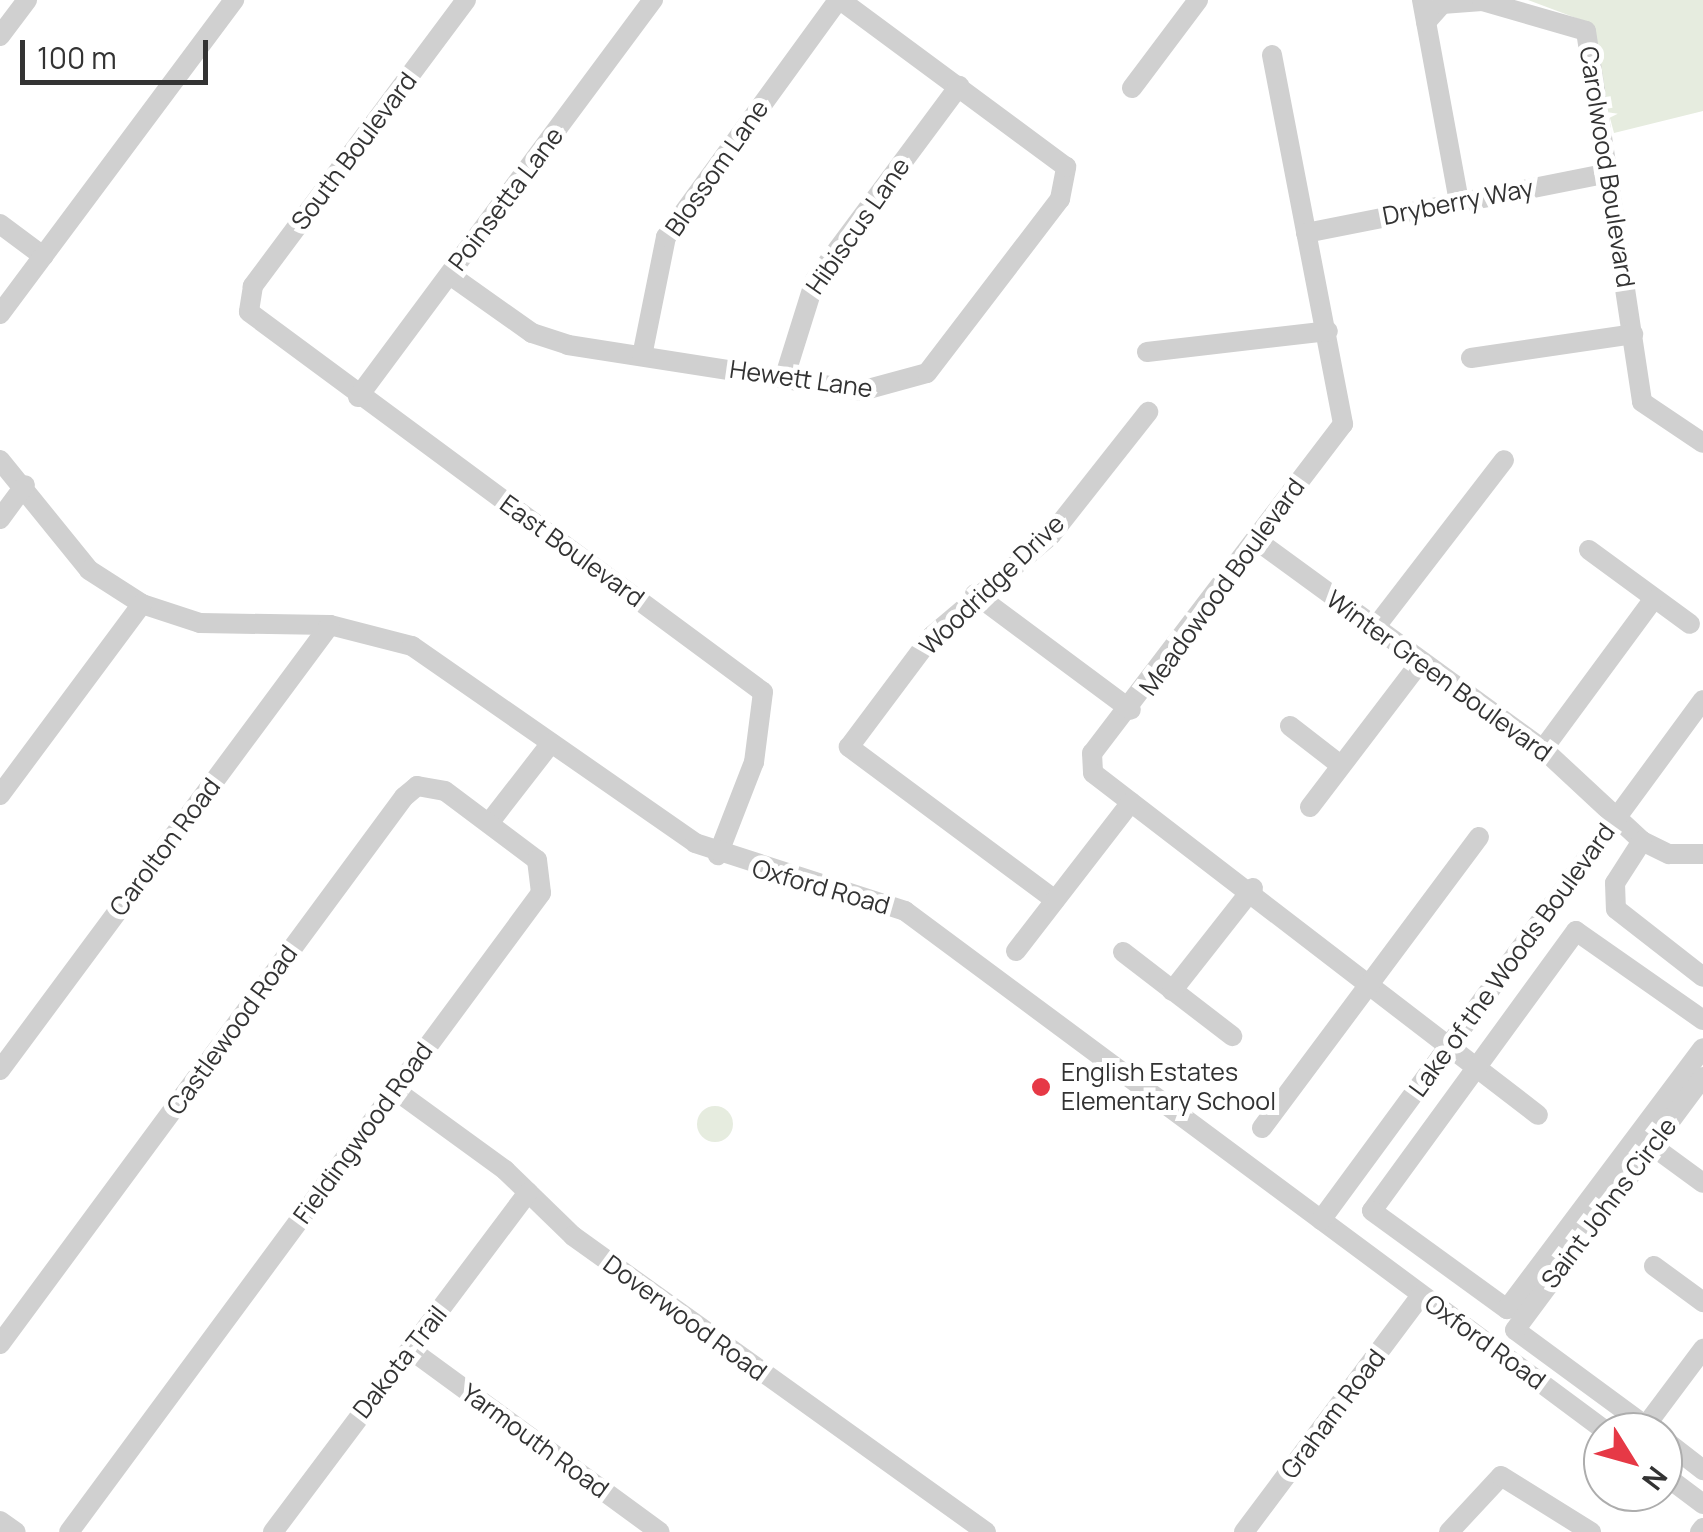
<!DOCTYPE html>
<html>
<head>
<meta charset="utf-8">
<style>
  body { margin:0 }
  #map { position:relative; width:1703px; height:1532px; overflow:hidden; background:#fff; font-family:Manrope,sans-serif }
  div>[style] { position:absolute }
  .green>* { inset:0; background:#e6ecdf }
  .round { border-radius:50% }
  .minor>* { height:20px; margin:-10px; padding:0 10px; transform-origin:10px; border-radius:10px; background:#d0d0d0 }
  .dots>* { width:28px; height:28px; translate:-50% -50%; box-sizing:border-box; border:5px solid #fff; border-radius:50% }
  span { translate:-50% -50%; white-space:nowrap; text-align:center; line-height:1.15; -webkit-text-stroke:10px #fff; paint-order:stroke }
  .street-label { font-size:25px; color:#333 }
  .poi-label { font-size:25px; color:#333 }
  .left { translate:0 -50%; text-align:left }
  .north { position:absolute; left:1583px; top:1412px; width:100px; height:100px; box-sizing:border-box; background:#fff; border:2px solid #adadad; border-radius:50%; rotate:127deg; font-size:28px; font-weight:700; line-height:40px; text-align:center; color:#333 }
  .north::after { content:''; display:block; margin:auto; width:35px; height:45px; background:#e63946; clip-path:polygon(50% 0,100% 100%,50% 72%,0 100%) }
  .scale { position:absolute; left:20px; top:40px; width:188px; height:45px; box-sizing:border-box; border:5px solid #333; border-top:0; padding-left:12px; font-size:30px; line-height:35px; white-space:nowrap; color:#333; -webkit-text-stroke:8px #fff; paint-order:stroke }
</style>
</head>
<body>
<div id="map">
  <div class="green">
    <i style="clip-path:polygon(1528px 0,1703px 0,1703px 111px,1614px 133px,1584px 21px)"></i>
    <i class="round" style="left:697px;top:1106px;width:36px;height:36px"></i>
  </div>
  <div class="minor">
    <i style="left:466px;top:0;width:357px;rotate:126.7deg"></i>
    <i style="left:253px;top:286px;width:26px;rotate:99deg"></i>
    <i style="left:249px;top:312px;width:639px;rotate:36.48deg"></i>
    <i style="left:763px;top:692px;width:71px;rotate:97.3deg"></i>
    <i style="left:754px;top:762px;width:100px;rotate:111.2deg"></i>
    <i style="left:1422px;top:0;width:204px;rotate:79.6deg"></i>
    <i style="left:1426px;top:22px;width:24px;rotate:-48deg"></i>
    <i style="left:1442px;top:4px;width:40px;rotate:-4.3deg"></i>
    <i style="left:1482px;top:1px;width:108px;rotate:16.1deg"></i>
    <i style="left:1586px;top:31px;width:375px;rotate:81.4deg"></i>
    <i style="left:1642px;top:402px;width:73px;rotate:33.9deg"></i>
    <i style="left:0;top:36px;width:45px;rotate:-53.1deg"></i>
    <i style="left:1272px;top:55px;width:376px;rotate:79.1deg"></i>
    <i style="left:1343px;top:424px;width:414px;rotate:127.3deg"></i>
    <i style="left:1092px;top:753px;width:20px;rotate:87deg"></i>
    <i style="left:1093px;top:773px;width:561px;rotate:37.54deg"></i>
    <i style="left:1132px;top:88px;width:110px;rotate:-53.1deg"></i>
    <i style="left:0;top:224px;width:54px;rotate:36.7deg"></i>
    <i style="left:1306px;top:233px;width:310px;rotate:-11.2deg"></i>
    <i style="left:450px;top:275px;width:100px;rotate:35.3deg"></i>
    <i style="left:532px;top:333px;width:38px;rotate:18deg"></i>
    <i style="left:568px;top:345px;width:297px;rotate:8.9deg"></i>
    <i style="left:861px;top:391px;width:68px;rotate:-15.3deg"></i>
    <i style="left:927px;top:373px;width:219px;rotate:-52.6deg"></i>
    <i style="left:1060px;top:199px;width:33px;rotate:-79deg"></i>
    <i style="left:1066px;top:167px;width:281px;rotate:-143.5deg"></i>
    <i style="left:0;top:314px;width:392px;rotate:-53.3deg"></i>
    <i style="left:1147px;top:352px;width:182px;rotate:-6.6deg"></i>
    <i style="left:642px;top:356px;width:121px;rotate:-78.6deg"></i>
    <i style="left:666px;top:237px;width:293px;rotate:-54deg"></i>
    <i style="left:1471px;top:358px;width:164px;rotate:-8.4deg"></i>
    <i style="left:784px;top:379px;width:104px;rotate:-72.6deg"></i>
    <i style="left:815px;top:280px;width:242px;rotate:-53.4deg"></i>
    <i style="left:358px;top:397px;width:495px;rotate:-53.4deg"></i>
    <i style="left:0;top:460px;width:141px;rotate:51deg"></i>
    <i style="left:89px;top:570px;width:63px;rotate:32.7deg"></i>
    <i style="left:142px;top:604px;width:61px;rotate:18.1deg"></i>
    <i style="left:200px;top:623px;width:130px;rotate:0.9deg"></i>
    <i style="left:330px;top:625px;width:85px;rotate:14.4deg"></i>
    <i style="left:412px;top:646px;width:345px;rotate:34.8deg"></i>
    <i style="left:695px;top:843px;width:221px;rotate:17.9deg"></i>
    <i style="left:905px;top:911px;width:874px;rotate:36.58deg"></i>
    <i style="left:0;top:519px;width:42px;rotate:-53.7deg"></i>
    <i style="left:1256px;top:540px;width:355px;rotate:36.1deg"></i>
    <i style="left:1543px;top:749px;width:135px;rotate:42.9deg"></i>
    <i style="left:1642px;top:841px;width:30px;rotate:26deg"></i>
    <i style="left:1669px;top:854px;width:34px"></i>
    <i style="left:1589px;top:550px;width:125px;rotate:36.2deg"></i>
    <i style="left:975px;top:594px;width:194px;rotate:36.6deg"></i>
    <i style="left:1374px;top:629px;width:213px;rotate:-52.4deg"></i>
    <i style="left:1290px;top:726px;width:62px;rotate:37.8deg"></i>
    <i style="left:1543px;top:749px;width:185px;rotate:-53.6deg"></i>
    <i style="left:0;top:795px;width:238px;rotate:-53.4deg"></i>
    <i style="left:1310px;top:807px;width:180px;rotate:-52.7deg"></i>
    <i style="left:489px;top:823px;width:101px;rotate:-52.2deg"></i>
    <i style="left:1642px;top:841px;width:50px;rotate:122.7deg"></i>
    <i style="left:1615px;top:883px;width:26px;rotate:88deg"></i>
    <i style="left:1616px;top:909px;width:110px;rotate:38deg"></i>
    <i style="left:1055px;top:900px;width:257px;rotate:-143.4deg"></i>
    <i style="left:849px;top:747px;width:139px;rotate:-53.2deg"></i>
    <i style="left:932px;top:636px;width:156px;rotate:-40.3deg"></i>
    <i style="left:1051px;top:535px;width:157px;rotate:-51.7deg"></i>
    <i style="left:1016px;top:951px;width:188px;rotate:-52.3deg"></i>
    <i style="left:1123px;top:952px;width:138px;rotate:37.6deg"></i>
    <i style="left:1172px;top:991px;width:131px;rotate:-51.8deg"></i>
    <i style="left:1703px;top:1020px;width:155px;rotate:-145deg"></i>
    <i style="left:1576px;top:931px;width:346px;rotate:126.1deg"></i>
    <i style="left:1372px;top:1211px;width:167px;rotate:36deg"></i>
    <i style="left:1507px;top:1309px;width:326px;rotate:-53.1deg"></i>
    <i style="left:0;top:1070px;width:554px;rotate:-53.44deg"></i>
    <i style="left:395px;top:1090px;width:136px;rotate:36deg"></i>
    <i style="left:505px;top:1170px;width:95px;rotate:44.1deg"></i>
    <i style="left:573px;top:1236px;width:508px;rotate:35.63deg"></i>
    <i style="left:1262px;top:1128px;width:363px;rotate:-53.3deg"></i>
    <i style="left:1651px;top:1145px;width:64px;rotate:36.2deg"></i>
    <i style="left:1321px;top:1220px;width:645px;rotate:-53.7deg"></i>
    <i style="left:1654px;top:1266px;width:61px;rotate:36.3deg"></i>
    <i style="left:0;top:1344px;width:680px;rotate:-53.55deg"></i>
    <i style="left:404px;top:797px;width:17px;rotate:-40deg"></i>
    <i style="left:417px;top:786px;width:28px;rotate:10deg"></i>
    <i style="left:445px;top:791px;width:115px;rotate:36.9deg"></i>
    <i style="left:537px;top:860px;width:33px;rotate:83deg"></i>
    <i style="left:541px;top:893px;width:794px;rotate:126.45deg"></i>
    <i style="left:411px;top:1350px;width:308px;rotate:36.2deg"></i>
    <i style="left:1641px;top:1432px;width:104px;rotate:-53.2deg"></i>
    <i style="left:1654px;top:1432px;width:172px;rotate:-143.7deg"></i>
    <i style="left:1515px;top:1330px;width:315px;rotate:-53.4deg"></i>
    <i style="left:1663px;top:1439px;width:51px;rotate:37.8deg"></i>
    <i style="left:1663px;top:1474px;width:50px;rotate:36.9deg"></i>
    <i style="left:0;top:1521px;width:19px;rotate:35deg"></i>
    <i style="left:273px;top:1532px;width:425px;rotate:-53.1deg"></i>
    <i style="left:1244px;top:1532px;width:296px;rotate:-53.2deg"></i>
    <i style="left:1449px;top:1532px;width:76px;rotate:-47.1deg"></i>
    <i style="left:1501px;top:1476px;width:106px;rotate:31.9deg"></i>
    <i style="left:1700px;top:1532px;width:5px;rotate:-53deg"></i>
  </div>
  <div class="dots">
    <i style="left:1041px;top:1087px;background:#e63946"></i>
  </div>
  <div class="street-label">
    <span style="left:354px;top:151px;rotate:-53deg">South Boulevard</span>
    <span style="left:1607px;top:167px;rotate:81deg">Carolwood Boulevard</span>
    <span style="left:717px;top:168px;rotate:-55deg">Blossom Lane</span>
    <span style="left:506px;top:199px;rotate:-53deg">Poinsetta Lane</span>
    <span style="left:1458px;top:202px;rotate:-11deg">Dryberry Way</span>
    <span style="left:858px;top:226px;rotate:-55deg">Hibiscus Lane</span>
    <span style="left:801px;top:379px;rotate:8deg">Hewett Lane</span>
    <span style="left:572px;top:551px;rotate:36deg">East Boulevard</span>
    <span style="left:992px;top:585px;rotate:-44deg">Woodridge Drive</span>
    <span style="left:1222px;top:587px;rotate:-54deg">Meadowood Boulevard</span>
    <span style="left:1439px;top:676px;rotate:36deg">Winter Green Boulevard</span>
    <span style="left:165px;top:847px;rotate:-53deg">Carolton Road</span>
    <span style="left:821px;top:887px;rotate:16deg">Oxford Road</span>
    <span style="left:1512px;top:960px;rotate:-54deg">Lake of the Woods Boulevard</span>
    <span style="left:232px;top:1030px;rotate:-54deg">Castlewood Road</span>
    <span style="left:363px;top:1133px;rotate:-54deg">Fieldingwood Road</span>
    <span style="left:1609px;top:1203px;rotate:-53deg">Saint Johns Circle</span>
    <span style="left:685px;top:1318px;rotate:36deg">Doverwood Road</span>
    <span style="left:1485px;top:1342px;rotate:36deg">Oxford Road</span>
    <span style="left:400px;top:1362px;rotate:-52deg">Dakota Trail</span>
    <span style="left:1333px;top:1414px;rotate:-53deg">Graham Road</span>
    <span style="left:535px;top:1441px;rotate:36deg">Yarmouth Road</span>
  </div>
  <div class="poi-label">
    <span class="left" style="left:1061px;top:1087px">English Estates<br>Elementary School</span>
  </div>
  <div class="north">N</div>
  <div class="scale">100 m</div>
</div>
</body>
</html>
